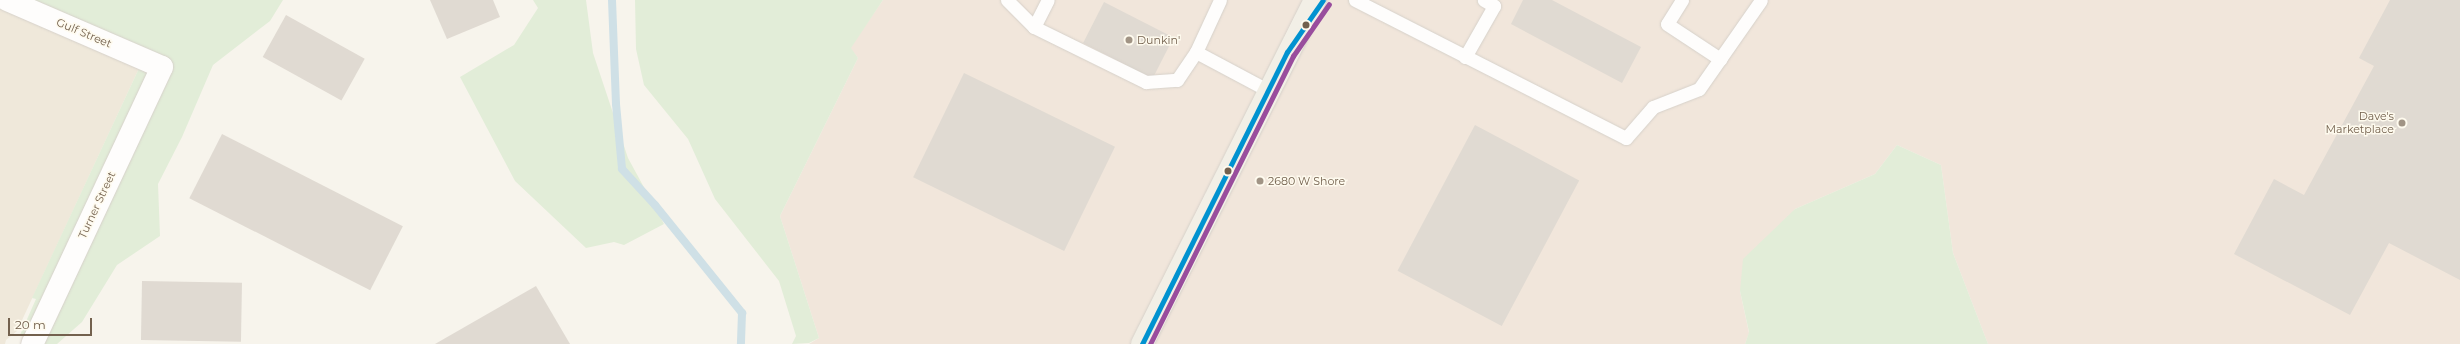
<!DOCTYPE html>
<html>
<head>
<meta charset="utf-8">
<style>
  body { margin:0 }
  #map { position:relative; width:2460px; height:344px; overflow:hidden; background:#f7f4ec; font-family:Montserrat,sans-serif }
  div>[style] { position:absolute }
  .residential>* { inset:0; background:#efe8da }
  .commercial>* { inset:0; background:#f1e6db }
  .green>* { inset:0; background:#e2edd8 }
  .stream>* { height:8px; margin:-4px; padding:0 4px; transform-origin:4px; border-radius:4px; background:#cfe0e6 }
  .building>* { inset:0; background:#e0dad2; transform-origin:0 0 }
  .roads { filter:drop-shadow(0 0 1px #d6d1ca) drop-shadow(0 0 1px #d6d1ca) }
  .service>* { height:13px; margin:-6.5px; padding:0 6.5px; transform-origin:6.5px; border-radius:6.5px; background:#fefdfc }
  .minor>* { height:22px; margin:-11px; padding:0 11px; transform-origin:11px; border-radius:11px; background:#fefdfc }
  .primary>* { height:22px; margin:-11px; padding:0 11px; transform-origin:11px; border-radius:11px; background:#f2efe6 }
  .bus-1>* { height:5px; margin:-2.5px; padding:0 2.5px; transform-origin:2.5px; border-radius:2.5px; background:#0092d0 }
  .bus-2>* { height:5px; margin:-2.5px; padding:0 2.5px; transform-origin:2.5px; border-radius:2.5px; background:#994d9d }
  .dots>* { width:11px; height:11px; translate:-50% -50%; box-sizing:border-box; border:2px solid #fefaee; border-radius:50% }
  span { translate:-50% -50%; white-space:nowrap; text-align:center; line-height:1.15; -webkit-text-stroke:3px #fefaee; paint-order:stroke }
  .street-label { font-size:11px; color:#73614e }
  .poi-label { font-size:11px; color:#73614e }
  .left { translate:0 -50%; text-align:left }
  .right { translate:-100% -50%; text-align:right }
  .scale { position:absolute; left:8px; top:318px; width:84px; height:18px; box-sizing:border-box; border:2px solid #73614e; border-top:0; padding-left:5px; font-size:12px; line-height:14px; white-space:nowrap; color:#73614e; -webkit-text-stroke:3px #fefaee; paint-order:stroke }
</style>
</head>
<body>
<div id="map">
  <div class="residential">
    <i style="clip-path:polygon(0 0,141px 64px,17px 331px,6px 340px,5px 344px,0 344px)"></i>
  </div>
  <div class="commercial">
    <i style="clip-path:polygon(883px 0,2460px 0,2460px 344px,1988px 344px,1953px 253px,1941px 165px,1897px 145px,1875px 174px,1795px 209px,1740px 291px,1749px 333px,1745px 344px,809px 344px,819px 338px,780px 216px,858px 58px,850px 48px)"></i>
  </div>
  <div class="green">
    <i style="clip-path:polygon(11px 0,283px 0,270px 21px,213px 65px,182px 137px,158px 184px,160px 236px,117px 265px,82px 322px,57px 344px,37px 344px,20px 335px,36px 299px,32px 298px,141px 64px)"></i>
    <i style="clip-path:polygon(533px 0,586px 0,593px 53px,628px 158px,664px 224px,624px 245px,614px 242px,586px 248px,515px 181px,460px 77px,514px 45px,538px 8px)"></i>
    <i style="clip-path:polygon(635px 0,883px 0,851px 48px,858px 58px,780px 216px,819px 338px,809px 343px,792px 344px,796px 336px,779px 281px,715px 199px,688px 139px,644px 85px,636px 49px)"></i>
    <i style="clip-path:polygon(1897px 145px,1941px 165px,1953px 253px,1988px 344px,1745px 344px,1749px 332px,1740px 291px,1743px 259px,1795px 209px,1875px 174px)"></i>
  </div>
  <div class="stream">
    <i style="left:612px;top:0;width:104px;rotate:87.8deg"></i>
    <i style="left:616px;top:104px;width:65px;rotate:84.7deg"></i>
    <i style="left:622px;top:169px;width:49px;rotate:47.5deg"></i>
    <i style="left:655px;top:205px;width:139px;rotate:51.1deg"></i>
    <i style="left:742px;top:313px;width:31px;rotate:92deg"></i>
  </div>
  <div class="building">
    <i style="clip-path:polygon(430px 0,493px 0,500px 17px,447px 39px)"></i>
    <i style="clip-path:polygon(1523px 0,1552px 0,1641px 47px,1622px 83px,1511px 24px)"></i>
    <i style="clip-path:polygon(2390px 0,2460px 0,2460px 280px,2389px 243px,2350px 315px,2234px 254px,2274px 179px,2304px 195px,2374px 66px,2359px 58px)"></i>
    <i style="left:1104px;top:2px;width:78px;height:46px;rotate:27deg"></i>
    <i style="left:286px;top:15px;width:90px;height:48px;rotate:29deg"></i>
    <i style="left:964px;top:73px;width:168px;height:116px;rotate:26deg"></i>
    <i style="left:1475px;top:125px;width:118px;height:165px;rotate:28deg"></i>
    <i style="left:222px;top:134px;width:203px;height:72px;rotate:27deg"></i>
    <i style="left:142px;top:281px;width:100px;height:59px;rotate:1deg"></i>
    <i style="clip-path:polygon(536px 286px,570px 344px,435px 344px)"></i>
  </div>
  <div class="roads">
    <div class="service">
      <i style="left:1007px;top:0;width:38px;rotate:45deg"></i>
      <i style="left:1034px;top:27px;width:125px;rotate:26.2deg"></i>
      <i style="left:1146px;top:82px;width:31px;rotate:-4deg"></i>
      <i style="left:1177px;top:80px;width:34px;rotate:-56deg"></i>
      <i style="left:1196px;top:52px;width:57px;rotate:-65.2deg"></i>
      <i style="left:1355px;top:0;width:304px;rotate:27deg"></i>
      <i style="left:1626px;top:138px;width:41px;rotate:-48.9deg"></i>
      <i style="left:1653px;top:107px;width:49px;rotate:-21.4deg"></i>
      <i style="left:1699px;top:89px;width:108px;rotate:-55.1deg"></i>
      <i style="left:1682px;top:0;width:28px;rotate:122deg"></i>
      <i style="left:1667px;top:24px;width:64px;rotate:33.4deg"></i>
      <i style="left:1034px;top:27px;width:30px;rotate:-63deg"></i>
      <i style="left:1196px;top:52px;width:83px;rotate:28.1deg"></i>
      <i style="left:1465px;top:57px;width:59px;rotate:-60.4deg"></i>
      <i style="left:1494px;top:6px;width:12px;rotate:-149deg"></i>
    </div>
    <div class="minor">
      <i style="left:7px;top:0;width:169px;rotate:23.4deg"></i>
      <i style="left:162px;top:67px;width:306px;rotate:115.1deg"></i>
    </div>
    <div class="primary">
      <i style="left:1142px;top:344px;width:385px;rotate:-63.3deg"></i>
    </div>
  </div>
  <div class="bus-1">
    <i style="left:1142px;top:344px;width:326px;rotate:-63.6deg"></i>
    <i style="left:1287px;top:52px;width:63px;rotate:-55.3deg"></i>
  </div>
  <div class="bus-2">
    <i style="left:1150px;top:344px;width:322px;rotate:-63.6deg"></i>
    <i style="left:1293px;top:56px;width:63px;rotate:-55.3deg"></i>
  </div>
  <div class="dots">
    <i style="left:1306px;top:25px;background:#73614e"></i>
    <i style="left:1129px;top:40px;background:#a19485"></i>
    <i style="left:2402px;top:123px;background:#a19485"></i>
    <i style="left:1228px;top:171px;background:#73614e"></i>
    <i style="left:1260px;top:181px;background:#a19485"></i>
  </div>
  <div class="street-label">
    <span style="left:84px;top:33px;rotate:23deg">Gulf Street</span>
    <span style="left:97px;top:205px;rotate:-65deg">Turner Street</span>
  </div>
  <div class="poi-label">
    <span class="left" style="left:1137px;top:40px">Dunkin'</span>
    <span class="right" style="left:2394px;top:123px">Dave's<br>Marketplace</span>
    <span class="left" style="left:1268px;top:181px">2680 W Shore</span>
  </div>
  <div class="scale">20 m</div>
</div>
</body>
</html>
